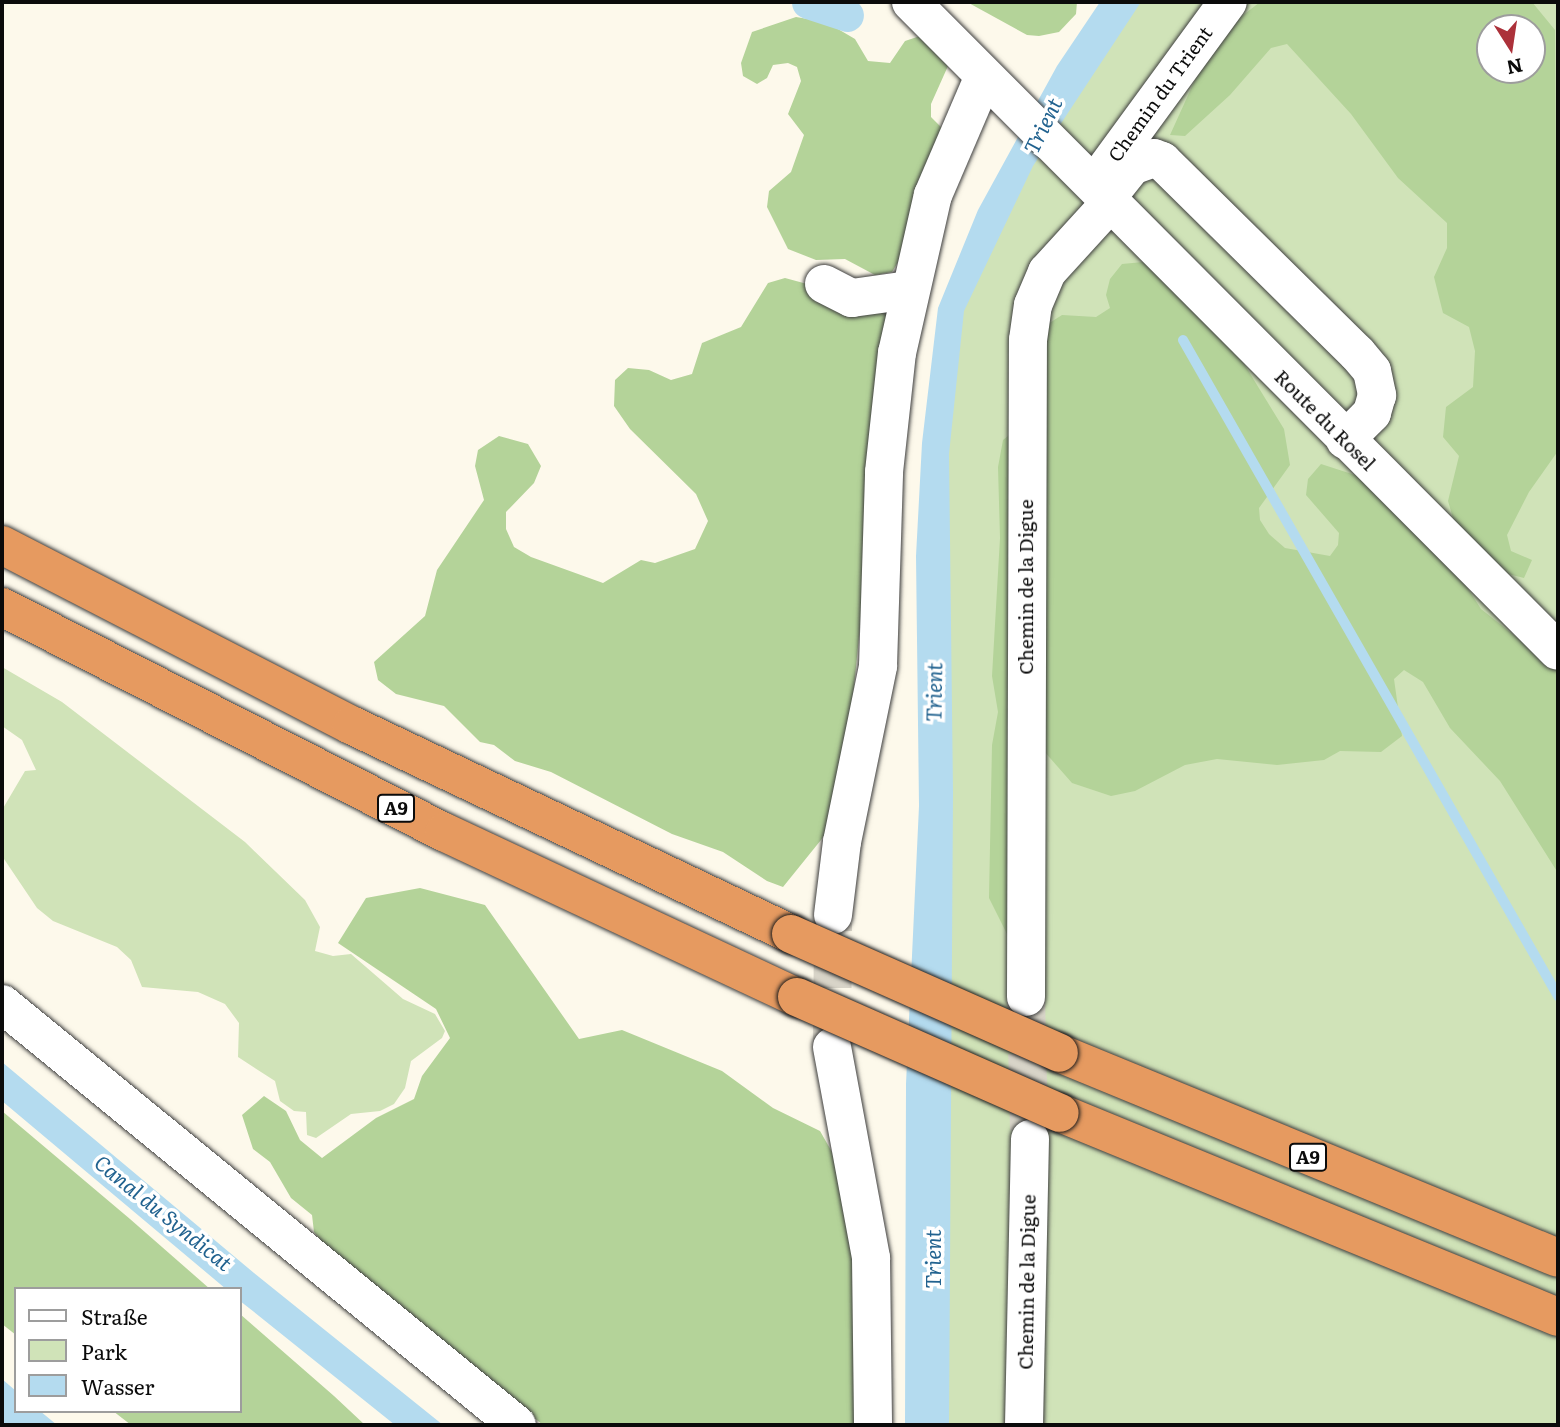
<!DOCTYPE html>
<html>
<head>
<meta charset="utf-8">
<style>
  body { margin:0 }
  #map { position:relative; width:1560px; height:1427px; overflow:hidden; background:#fdf9eb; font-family:Literata,serif }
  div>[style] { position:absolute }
  .green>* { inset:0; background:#d0e3b8 }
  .forest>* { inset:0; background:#b4d399 }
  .water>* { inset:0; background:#b4dbef }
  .stream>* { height:10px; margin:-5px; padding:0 5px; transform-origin:5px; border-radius:5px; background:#b4dbef }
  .canal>* { height:33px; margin:-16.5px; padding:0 16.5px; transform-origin:16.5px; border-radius:16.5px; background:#b4dbef }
  .minor-tunnel>* { height:38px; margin-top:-19px; transform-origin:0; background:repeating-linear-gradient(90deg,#d9d5c9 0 38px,transparent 0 57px) }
  .roads { filter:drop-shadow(0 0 2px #3e3e3e) drop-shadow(0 0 2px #3e3e3e) }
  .minor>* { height:38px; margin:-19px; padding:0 19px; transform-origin:19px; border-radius:19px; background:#fff }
  .highway>* { height:38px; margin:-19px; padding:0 19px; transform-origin:19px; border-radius:19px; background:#e69a60 }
  .bridges { filter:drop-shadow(0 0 2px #1c1c1c) drop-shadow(0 0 2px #1c1c1c) }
  .highway-bridge>* { height:38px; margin:-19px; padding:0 19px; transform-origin:19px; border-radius:19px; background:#e69a60 }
  span { translate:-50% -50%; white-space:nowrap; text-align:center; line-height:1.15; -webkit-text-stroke:7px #fff; paint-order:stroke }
  .shield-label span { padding:2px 5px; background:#fff; border:2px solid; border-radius:5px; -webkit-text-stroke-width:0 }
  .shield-label { font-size:18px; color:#0b0b0b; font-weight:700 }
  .street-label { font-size:19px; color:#0b0b0b }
  .water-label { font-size:21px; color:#21628f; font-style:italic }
  .frame { position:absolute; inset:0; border:4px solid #0b0b0b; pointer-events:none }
  .legend { position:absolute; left:14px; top:1287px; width:228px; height:126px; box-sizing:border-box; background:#fff; border:2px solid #9d9d9d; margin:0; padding:9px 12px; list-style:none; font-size:21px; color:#0b0b0b }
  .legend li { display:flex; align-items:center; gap:14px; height:35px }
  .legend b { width:35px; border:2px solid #9d9d9d }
  .north { position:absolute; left:1476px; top:14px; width:70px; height:70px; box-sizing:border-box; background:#fff; border:2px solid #9d9d9d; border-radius:50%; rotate:168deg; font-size:19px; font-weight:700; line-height:28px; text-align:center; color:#0b0b0b }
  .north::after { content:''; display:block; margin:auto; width:24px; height:32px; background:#ac313a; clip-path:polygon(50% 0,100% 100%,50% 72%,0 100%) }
</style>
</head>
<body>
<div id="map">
  <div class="green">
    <i style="clip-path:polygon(evenodd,1124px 2px,1558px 2px,1558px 1425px,924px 1425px,936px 501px,960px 305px,1023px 154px,1124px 2px,1490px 28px,1532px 28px,1532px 70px,1490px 70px,1490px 28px)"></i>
    <i style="clip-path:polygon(2px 667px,62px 702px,245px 842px,305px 900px,320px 927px,315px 951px,333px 956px,351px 954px,403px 999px,435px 1014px,445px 1031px,442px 1038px,411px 1061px,405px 1088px,394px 1104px,380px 1111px,351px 1114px,316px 1138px,307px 1135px,306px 1112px,294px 1111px,280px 1101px,275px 1081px,238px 1057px,239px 1023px,225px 1004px,198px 992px,142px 987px,131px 960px,117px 947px,53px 921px,37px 908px,2px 856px,2px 810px,25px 771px,36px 770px,22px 740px,2px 726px)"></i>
  </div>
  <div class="forest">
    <i style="clip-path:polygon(967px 2px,1077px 2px,1076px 14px,1059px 32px,1039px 36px,1027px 35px)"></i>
    <i style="clip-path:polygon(evenodd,1260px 2px,1532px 2px,1555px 30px,1558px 451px,1529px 492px,1507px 535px,1511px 551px,1532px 560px,1524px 578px,1508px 574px,1455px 525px,1448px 501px,1459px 456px,1443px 437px,1446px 407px,1473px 387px,1475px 351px,1469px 327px,1443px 313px,1434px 277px,1447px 248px,1447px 223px,1398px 178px,1351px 114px,1287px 44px,1271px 48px,1230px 95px,1185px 136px,1170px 135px,1214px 38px,1260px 2px,1490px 28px,1532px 28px,1532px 70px,1490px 70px,1490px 28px)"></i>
    <i style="clip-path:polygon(796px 17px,826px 22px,855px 39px,868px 61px,890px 63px,905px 41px,920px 36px,948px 66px,931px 104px,931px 117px,945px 131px,903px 254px,892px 272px,875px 275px,845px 259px,816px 260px,788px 249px,767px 207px,769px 191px,791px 172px,804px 135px,788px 114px,801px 81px,797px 67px,788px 63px,773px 65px,767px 78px,757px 84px,743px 76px,741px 63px,752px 32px)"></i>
    <i style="clip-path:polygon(1143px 262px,1227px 336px,1284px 429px,1290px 465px,1259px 508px,1260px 520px,1269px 534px,1285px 548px,1330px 556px,1338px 545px,1339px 533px,1306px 495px,1308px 479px,1321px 464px,1358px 476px,1454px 567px,1481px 609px,1558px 670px,1558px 873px,1500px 781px,1450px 728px,1423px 682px,1404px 670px,1394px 679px,1402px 736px,1381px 752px,1340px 751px,1324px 760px,1277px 765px,1217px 759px,1185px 765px,1135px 791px,1111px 796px,1072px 783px,1043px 750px,1016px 952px,989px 898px,992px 745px,998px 712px,992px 676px,1000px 538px,998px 467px,1003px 440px,1023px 424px,1048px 324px,1062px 315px,1096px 317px,1110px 308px,1106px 295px,1110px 279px,1122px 264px)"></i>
    <i style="clip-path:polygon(785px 278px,892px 307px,851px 717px,825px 835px,783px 887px,767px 881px,723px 852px,672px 834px,551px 772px,515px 761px,494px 745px,480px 742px,444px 706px,396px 694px,378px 680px,374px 662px,425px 616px,437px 570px,484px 500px,475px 466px,478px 450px,499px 436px,528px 444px,541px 466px,534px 483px,506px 512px,506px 529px,514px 547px,531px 557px,603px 583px,641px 560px,655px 563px,695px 549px,708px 521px,696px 494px,630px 429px,614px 406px,615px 380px,628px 368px,649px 370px,671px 380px,692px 374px,702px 343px,741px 327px,768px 283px)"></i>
    <i style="clip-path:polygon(420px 888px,485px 905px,579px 1039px,622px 1030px,722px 1071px,773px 1108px,820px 1131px,840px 1166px,856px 1267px,858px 1425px,543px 1425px,333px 1256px,314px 1232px,312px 1215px,291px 1198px,270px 1162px,253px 1149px,242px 1115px,264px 1096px,286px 1111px,300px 1140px,322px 1158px,376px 1118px,414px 1099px,422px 1076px,450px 1038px,436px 1009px,338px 943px,366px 898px)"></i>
    <i style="clip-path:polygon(2px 1111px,130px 1219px,210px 1289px,16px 1289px,16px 1335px,2px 1324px)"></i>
    <i style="clip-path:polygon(240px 1314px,334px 1396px,365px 1425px,131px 1425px,113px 1411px,240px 1411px)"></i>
  </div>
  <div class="water">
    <i style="clip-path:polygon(1100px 2px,1141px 2px,1033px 166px,964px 311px,949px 454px,953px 793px,949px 1425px,905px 1425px,906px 1084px,919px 806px,916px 556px,922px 443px,938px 308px,978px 210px,1057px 66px)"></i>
    <i style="clip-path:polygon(2px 1062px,254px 1273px,443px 1425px,395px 1425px,249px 1308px,240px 1301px,240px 1289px,226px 1289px,2px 1101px)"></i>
    <i style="clip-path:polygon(2px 1379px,16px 1391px,16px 1411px,40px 1411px,57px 1425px,2px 1425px)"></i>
  </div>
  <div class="stream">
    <i style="left:1183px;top:340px;width:756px;rotate:60.25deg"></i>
  </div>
  <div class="canal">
    <i style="left:808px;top:2px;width:41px;rotate:18.4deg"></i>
  </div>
  <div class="minor-tunnel">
    <i style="left:1026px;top:997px;width:133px;rotate:88.7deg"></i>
    <i style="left:832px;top:1045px;width:122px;rotate:-89.5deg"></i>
  </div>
  <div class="roads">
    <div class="minor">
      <i style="left:911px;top:2px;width:916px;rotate:45.09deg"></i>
      <i style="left:1099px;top:178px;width:218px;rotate:-53.8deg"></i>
      <i style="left:1105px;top:200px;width:43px;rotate:-51.5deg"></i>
      <i style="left:1132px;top:166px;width:23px;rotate:-20deg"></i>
      <i style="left:1154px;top:158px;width:9px;rotate:21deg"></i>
      <i style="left:1162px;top:161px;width:274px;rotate:44.6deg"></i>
      <i style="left:1357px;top:353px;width:23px;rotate:50deg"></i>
      <i style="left:1372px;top:371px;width:25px;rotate:78deg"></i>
      <i style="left:1377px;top:395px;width:19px;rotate:106deg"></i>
      <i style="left:1372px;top:413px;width:38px;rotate:135deg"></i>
      <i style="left:824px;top:284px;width:31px;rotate:27deg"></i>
      <i style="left:852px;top:298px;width:59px;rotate:-7.9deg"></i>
      <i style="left:833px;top:915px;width:74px;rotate:-83deg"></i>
      <i style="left:842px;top:842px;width:180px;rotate:-78.4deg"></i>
      <i style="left:878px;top:666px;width:194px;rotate:-88.2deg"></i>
      <i style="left:884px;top:472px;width:120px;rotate:-83.8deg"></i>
      <i style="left:897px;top:353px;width:162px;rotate:-77.2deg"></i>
      <i style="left:933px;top:195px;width:129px;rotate:-66.8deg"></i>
      <i style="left:1026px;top:997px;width:657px;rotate:-89.83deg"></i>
      <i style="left:1028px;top:340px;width:35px;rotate:-82deg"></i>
      <i style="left:1033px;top:305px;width:36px;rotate:-67deg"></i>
      <i style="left:1047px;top:272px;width:92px;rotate:-47.6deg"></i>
      <i style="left:2px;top:1004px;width:665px;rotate:39.27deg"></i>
      <i style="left:832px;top:1047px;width:215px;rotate:79.5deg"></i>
      <i style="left:871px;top:1258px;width:167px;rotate:89.3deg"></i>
      <i style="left:1024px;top:1425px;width:286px;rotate:-88.8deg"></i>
    </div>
    <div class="highway">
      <i style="left:2px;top:545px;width:393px;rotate:27.3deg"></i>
      <i style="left:351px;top:725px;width:487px;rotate:25.4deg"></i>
      <i style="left:2px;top:607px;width:496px;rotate:27deg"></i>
      <i style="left:444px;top:832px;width:390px;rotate:25.1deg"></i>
      <i style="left:1059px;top:1053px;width:539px;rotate:22.33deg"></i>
      <i style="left:1060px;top:1113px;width:538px;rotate:22.28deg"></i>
    </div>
  </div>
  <div class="bridges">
    <div class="highway-bridge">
      <i style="left:791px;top:934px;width:293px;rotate:23.9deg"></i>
      <i style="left:797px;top:997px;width:287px;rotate:23.8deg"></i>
    </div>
  </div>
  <div class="shield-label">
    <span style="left:396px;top:808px">A9</span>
    <span style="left:1308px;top:1157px">A9</span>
  </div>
  <div class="street-label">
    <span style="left:1160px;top:94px;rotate:-54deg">Chemin du Trient</span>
    <span style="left:1325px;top:420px;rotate:45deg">Route du Rosel</span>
    <span style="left:1026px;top:587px;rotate:-90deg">Chemin de la Digue</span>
    <span style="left:1027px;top:1282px;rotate:-89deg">Chemin de la Digue</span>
  </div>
  <div class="water-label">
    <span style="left:1042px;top:125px;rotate:-64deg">Trient</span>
    <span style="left:933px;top:692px;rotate:-89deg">Trient</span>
    <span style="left:164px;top:1212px;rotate:39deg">Canal du Syndicat</span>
    <span style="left:932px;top:1259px;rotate:-90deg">Trient</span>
  </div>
  <div class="frame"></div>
  <ul class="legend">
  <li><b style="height:9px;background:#fff"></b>Straße</li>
  <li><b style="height:19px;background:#d0e3b8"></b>Park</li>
  <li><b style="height:19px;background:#b4dbef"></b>Wasser</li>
  </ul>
  <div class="north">N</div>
</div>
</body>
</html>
